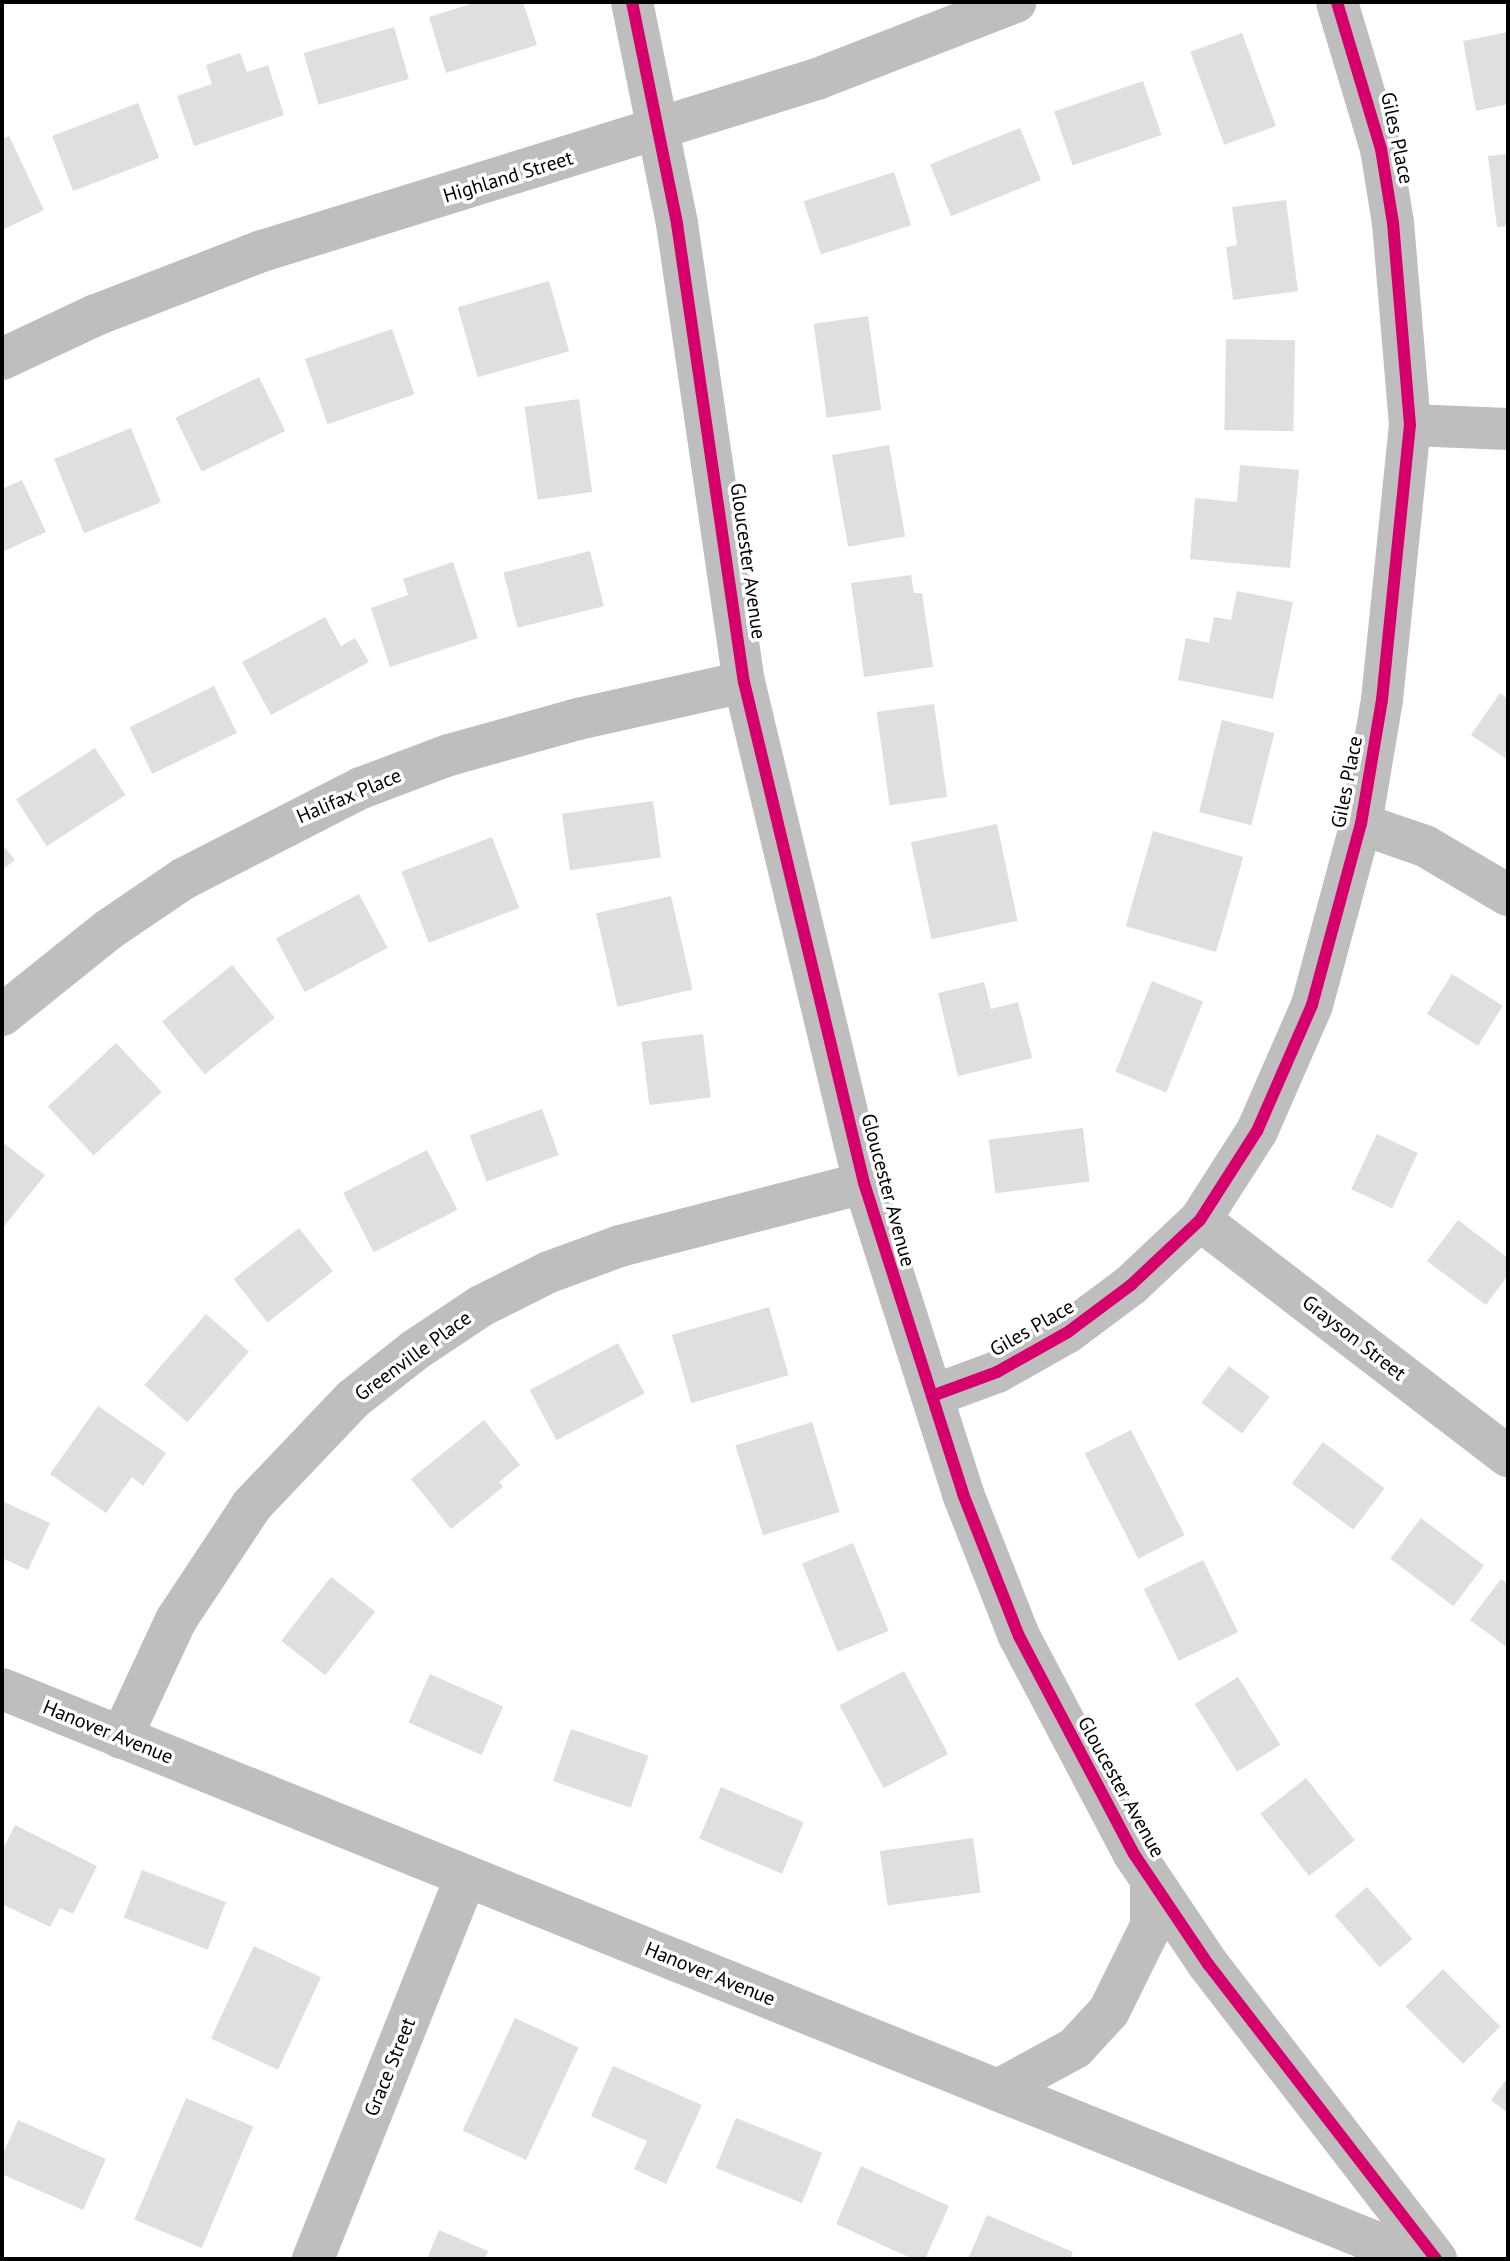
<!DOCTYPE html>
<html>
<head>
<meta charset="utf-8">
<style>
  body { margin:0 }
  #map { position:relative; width:1510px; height:2261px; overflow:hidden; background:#fff; font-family:"PT Sans",sans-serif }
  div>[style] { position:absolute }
  .building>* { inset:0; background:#dfdfdf; transform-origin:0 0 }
  .minor>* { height:42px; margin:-21px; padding:0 21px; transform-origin:21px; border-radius:21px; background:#bebebe }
  .cycleway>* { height:12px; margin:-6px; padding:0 6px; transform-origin:6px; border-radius:6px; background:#d6006c }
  span { translate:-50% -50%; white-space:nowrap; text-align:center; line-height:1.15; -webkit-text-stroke:7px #fff; paint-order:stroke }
  .street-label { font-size:20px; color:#000 }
  .frame { position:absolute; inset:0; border:4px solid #000; pointer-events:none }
</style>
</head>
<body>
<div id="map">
  <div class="building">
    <i style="clip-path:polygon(477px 2px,523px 2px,537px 45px,446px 73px,429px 17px)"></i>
    <i style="left:394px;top:27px;width:54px;height:94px;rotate:74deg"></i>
    <i style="clip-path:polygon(1508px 32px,1508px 104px,1476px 111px,1463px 41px)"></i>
    <i style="left:1242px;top:33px;width:99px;height:55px;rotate:70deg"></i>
    <i style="clip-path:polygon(240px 53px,247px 72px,268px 65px,284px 115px,194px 146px,177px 96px,212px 84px,206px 65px)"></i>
    <i style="left:1143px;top:81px;width:57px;height:94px;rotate:71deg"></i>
    <i style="left:138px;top:103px;width:59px;height:92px;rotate:69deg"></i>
    <i style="left:1020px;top:128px;width:56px;height:97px;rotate:68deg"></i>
    <i style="clip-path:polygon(9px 136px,44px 210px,2px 230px,2px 139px)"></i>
    <i style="clip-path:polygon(1508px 154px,1508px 226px,1497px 227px,1488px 156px)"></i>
    <i style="left:894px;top:172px;width:56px;height:95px;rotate:72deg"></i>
    <i style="clip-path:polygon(1286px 200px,1298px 291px,1233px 300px,1226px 247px,1237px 245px,1232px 207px)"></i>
    <i style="left:549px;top:281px;width:73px;height:95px;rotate:74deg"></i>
    <i style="left:868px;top:316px;width:95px;height:55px;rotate:82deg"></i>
    <i style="left:392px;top:329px;width:69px;height:92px;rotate:71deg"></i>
    <i style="left:1226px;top:339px;width:69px;height:91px;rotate:1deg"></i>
    <i style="left:259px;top:377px;width:60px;height:93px;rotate:64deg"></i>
    <i style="left:579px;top:399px;width:94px;height:55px;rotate:82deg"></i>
    <i style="left:131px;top:428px;width:80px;height:83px;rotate:68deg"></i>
    <i style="left:889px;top:445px;width:93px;height:58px;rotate:80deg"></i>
    <i style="clip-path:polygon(1240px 465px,1299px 470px,1290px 568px,1190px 559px,1195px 498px,1237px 502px)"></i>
    <i style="clip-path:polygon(22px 480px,46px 532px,2px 552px,2px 489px)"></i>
    <i style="left:590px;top:551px;width:57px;height:89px;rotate:76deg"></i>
    <i style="clip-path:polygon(453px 562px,478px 638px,390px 667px,371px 608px,408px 595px,403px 579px)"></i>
    <i style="clip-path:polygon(911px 575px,914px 593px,922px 593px,933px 667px,864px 677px,851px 583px)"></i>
    <i style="clip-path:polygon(1237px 591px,1293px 602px,1273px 699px,1178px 680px,1186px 638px,1209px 643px,1214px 617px,1231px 620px)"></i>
    <i style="clip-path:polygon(325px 617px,341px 646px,355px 638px,369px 662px,271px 715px,242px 662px)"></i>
    <i style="left:214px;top:686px;width:52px;height:94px;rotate:64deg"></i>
    <i style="clip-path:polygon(1500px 693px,1508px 699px,1508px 760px,1471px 735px)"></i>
    <i style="left:934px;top:704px;width:94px;height:58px;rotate:82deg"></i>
    <i style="left:1222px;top:720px;width:54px;height:95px;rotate:14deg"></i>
    <i style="left:95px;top:748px;width:56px;height:94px;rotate:57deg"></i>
    <i style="left:653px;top:801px;width:57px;height:92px;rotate:82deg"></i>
    <i style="left:997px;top:824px;width:99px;height:88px;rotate:78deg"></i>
    <i style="left:1153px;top:831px;width:94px;height:99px;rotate:16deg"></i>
    <i style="left:492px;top:837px;width:76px;height:97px;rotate:69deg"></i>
    <i style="clip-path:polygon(2px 844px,15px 860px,2px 870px)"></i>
    <i style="left:359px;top:894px;width:61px;height:94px;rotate:62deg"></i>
    <i style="left:671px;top:896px;width:96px;height:77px;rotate:77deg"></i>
    <i style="left:232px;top:965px;width:68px;height:90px;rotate:51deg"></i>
    <i style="left:1452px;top:974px;width:60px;height:47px;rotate:32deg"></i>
    <i style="left:1152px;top:981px;width:55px;height:98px;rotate:22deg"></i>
    <i style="clip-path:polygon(984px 982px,991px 1009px,1018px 1002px,1032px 1058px,958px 1076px,938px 993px)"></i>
    <i style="left:703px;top:1034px;width:64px;height:62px;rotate:83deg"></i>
    <i style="left:116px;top:1043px;width:67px;height:93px;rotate:47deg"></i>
    <i style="left:542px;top:1109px;width:49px;height:77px;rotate:70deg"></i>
    <i style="left:1083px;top:1128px;width:54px;height:95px;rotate:83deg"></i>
    <i style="left:1377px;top:1134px;width:45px;height:61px;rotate:25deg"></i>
    <i style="clip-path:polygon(2px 1142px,45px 1175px,2px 1229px)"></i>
    <i style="left:427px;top:1150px;width:67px;height:94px;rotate:63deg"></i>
    <i style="clip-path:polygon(1458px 1220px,1508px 1258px,1508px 1275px,1486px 1305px,1427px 1261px)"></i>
    <i style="left:299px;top:1228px;width:55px;height:83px;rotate:52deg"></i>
    <i style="left:769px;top:1307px;width:71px;height:101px;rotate:74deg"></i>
    <i style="left:206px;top:1314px;width:57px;height:94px;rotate:41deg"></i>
    <i style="left:618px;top:1343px;width:57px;height:100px;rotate:62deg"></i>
    <i style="left:1229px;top:1366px;width:51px;height:46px;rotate:37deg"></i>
    <i style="clip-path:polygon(98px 1406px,166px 1453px,143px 1486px,132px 1477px,106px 1513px,50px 1474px)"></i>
    <i style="clip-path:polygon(484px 1420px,520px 1465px,499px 1482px,503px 1487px,451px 1529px,411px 1479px)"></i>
    <i style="left:812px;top:1422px;width:94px;height:80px;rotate:73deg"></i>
    <i style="left:1131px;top:1430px;width:118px;height:52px;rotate:63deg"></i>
    <i style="left:1323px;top:1442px;width:77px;height:52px;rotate:37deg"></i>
    <i style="clip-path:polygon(2px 1501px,50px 1523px,28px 1570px,2px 1558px)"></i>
    <i style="left:1421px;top:1518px;width:79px;height:51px;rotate:37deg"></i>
    <i style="left:853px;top:1543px;width:95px;height:55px;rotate:68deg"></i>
    <i style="left:1203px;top:1560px;width:80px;height:66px;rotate:64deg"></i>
    <i style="left:331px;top:1577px;width:56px;height:81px;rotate:38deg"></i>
    <i style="clip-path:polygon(1501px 1579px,1508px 1584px,1508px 1648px,1470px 1620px)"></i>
    <i style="left:904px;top:1671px;width:94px;height:73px;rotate:62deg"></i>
    <i style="left:430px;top:1674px;width:80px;height:53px;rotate:24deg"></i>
    <i style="left:1238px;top:1677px;width:80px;height:51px;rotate:58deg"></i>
    <i style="left:571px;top:1729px;width:82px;height:55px;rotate:19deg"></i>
    <i style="left:1306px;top:1778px;width:79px;height:58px;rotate:52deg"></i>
    <i style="left:721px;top:1787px;width:90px;height:56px;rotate:23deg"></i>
    <i style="clip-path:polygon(15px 1825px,97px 1866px,73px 1914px,60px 1908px,50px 1927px,2px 1904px,2px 1851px)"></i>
    <i style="left:973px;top:1838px;width:55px;height:94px;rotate:82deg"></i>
    <i style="left:142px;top:1870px;width:90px;height:51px;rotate:21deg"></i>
    <i style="left:1367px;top:1887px;width:69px;height:43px;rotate:49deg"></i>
    <i style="left:254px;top:1946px;width:74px;height:102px;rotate:25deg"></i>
    <i style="left:1443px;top:1969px;width:81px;height:53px;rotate:45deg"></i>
    <i style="left:515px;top:2018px;width:70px;height:124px;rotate:25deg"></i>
    <i style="clip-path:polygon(613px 2066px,702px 2105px,666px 2184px,634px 2169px,647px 2141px,591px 2116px)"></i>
    <i style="clip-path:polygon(1508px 2077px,1508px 2113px,1491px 2100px)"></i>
    <i style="left:186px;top:2098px;width:73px;height:132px;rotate:23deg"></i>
    <i style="left:736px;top:2118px;width:93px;height:54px;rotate:22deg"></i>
    <i style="clip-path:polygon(18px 2120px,106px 2159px,83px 2210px,2px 2174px,2px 2156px)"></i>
    <i style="clip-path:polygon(861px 2166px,949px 2206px,925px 2259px,913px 2259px,836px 2224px)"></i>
    <i style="clip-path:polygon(987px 2215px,1073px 2252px,1070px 2259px,968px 2259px)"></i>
    <i style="clip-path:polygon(439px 2230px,488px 2251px,485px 2259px,427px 2259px)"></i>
  </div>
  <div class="minor">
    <i style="left:632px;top:2px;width:227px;rotate:78.5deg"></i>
    <i style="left:677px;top:224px;width:463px;rotate:81.7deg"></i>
    <i style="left:744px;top:682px;width:515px;rotate:76.53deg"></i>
    <i style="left:864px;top:1183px;width:326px;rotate:72.3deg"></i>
    <i style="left:963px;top:1494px;width:153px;rotate:68.5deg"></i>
    <i style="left:1019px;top:1636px;width:246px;rotate:62.2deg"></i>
    <i style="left:1134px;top:1854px;width:133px;rotate:56.1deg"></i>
    <i style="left:1208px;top:1964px;width:373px;rotate:52.3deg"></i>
    <i style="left:2px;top:359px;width:104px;rotate:-25.1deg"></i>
    <i style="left:96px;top:315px;width:178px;rotate:-21.1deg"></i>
    <i style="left:262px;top:251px;width:581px;rotate:-17.22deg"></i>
    <i style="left:817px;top:79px;width:213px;rotate:-21.2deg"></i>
    <i style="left:1410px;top:425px;width:98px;rotate:2.3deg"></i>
    <i style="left:1361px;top:824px;width:68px;rotate:19deg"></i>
    <i style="left:1425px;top:846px;width:96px;rotate:30.6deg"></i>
    <i style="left:2px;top:1015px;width:136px;rotate:-38.7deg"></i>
    <i style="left:108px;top:930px;width:91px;rotate:-34.2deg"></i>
    <i style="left:183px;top:879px;width:200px;rotate:-27.1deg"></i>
    <i style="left:361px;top:788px;width:94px;rotate:-20.6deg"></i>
    <i style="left:449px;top:755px;width:134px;rotate:-15.6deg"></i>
    <i style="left:578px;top:719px;width:170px;rotate:-12.6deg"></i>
    <i style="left:1200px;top:1220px;width:388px;rotate:37.5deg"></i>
    <i style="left:932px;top:1396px;width:69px;rotate:-20.3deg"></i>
    <i style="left:997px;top:1372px;width:81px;rotate:-29.4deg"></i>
    <i style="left:1068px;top:1332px;width:79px;rotate:-36.7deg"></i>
    <i style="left:1131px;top:1285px;width:95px;rotate:-43.3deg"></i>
    <i style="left:1200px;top:1220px;width:106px;rotate:-57.4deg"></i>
    <i style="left:1257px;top:1131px;width:137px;rotate:-66.4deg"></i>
    <i style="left:1312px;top:1005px;width:188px;rotate:-74.9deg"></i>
    <i style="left:1361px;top:824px;width:126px;rotate:-80.4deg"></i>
    <i style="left:1382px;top:700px;width:276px;rotate:-84.2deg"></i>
    <i style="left:1410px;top:425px;width:203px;rotate:-94.8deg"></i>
    <i style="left:1393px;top:223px;width:75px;rotate:-99.2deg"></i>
    <i style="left:1381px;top:149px;width:153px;rotate:-106.7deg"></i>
    <i style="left:2px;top:1689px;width:1525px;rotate:21.94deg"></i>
    <i style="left:121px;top:1738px;width:130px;rotate:-65deg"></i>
    <i style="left:176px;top:1620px;width:138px;rotate:-56.5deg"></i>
    <i style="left:252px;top:1505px;width:146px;rotate:-46.4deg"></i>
    <i style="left:353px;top:1399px;width:79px;rotate:-38.3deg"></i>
    <i style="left:415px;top:1350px;width:79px;rotate:-33.7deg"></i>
    <i style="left:481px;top:1306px;width:76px;rotate:-26.6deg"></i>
    <i style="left:549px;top:1272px;width:76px;rotate:-20.1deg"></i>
    <i style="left:620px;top:1246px;width:252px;rotate:-14.5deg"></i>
    <i style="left:998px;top:2090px;width:88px;rotate:-28.6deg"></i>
    <i style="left:1075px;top:2048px;width:50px;rotate:-47.4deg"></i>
    <i style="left:1109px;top:2011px;width:95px;rotate:-63.7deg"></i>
    <i style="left:1151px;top:1926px;width:46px;rotate:-90deg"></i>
    <i style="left:313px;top:2259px;width:412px;rotate:-68.2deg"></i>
  </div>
  <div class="cycleway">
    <i style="left:632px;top:2px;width:227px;rotate:78.5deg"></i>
    <i style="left:677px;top:224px;width:463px;rotate:81.7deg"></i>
    <i style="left:744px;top:682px;width:515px;rotate:76.53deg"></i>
    <i style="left:864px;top:1183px;width:326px;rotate:72.3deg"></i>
    <i style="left:963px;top:1494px;width:153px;rotate:68.5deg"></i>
    <i style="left:1019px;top:1636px;width:246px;rotate:62.2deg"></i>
    <i style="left:1134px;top:1854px;width:133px;rotate:56.1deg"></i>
    <i style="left:1208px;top:1964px;width:373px;rotate:52.3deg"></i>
    <i style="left:932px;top:1396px;width:69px;rotate:-20.3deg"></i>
    <i style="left:997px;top:1372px;width:81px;rotate:-29.4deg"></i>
    <i style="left:1068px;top:1332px;width:79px;rotate:-36.7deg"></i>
    <i style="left:1131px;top:1285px;width:95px;rotate:-43.3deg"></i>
    <i style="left:1200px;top:1220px;width:106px;rotate:-57.4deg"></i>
    <i style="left:1257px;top:1131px;width:137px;rotate:-66.4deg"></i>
    <i style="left:1312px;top:1005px;width:188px;rotate:-74.9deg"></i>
    <i style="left:1361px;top:824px;width:126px;rotate:-80.4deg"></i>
    <i style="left:1382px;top:700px;width:276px;rotate:-84.2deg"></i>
    <i style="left:1410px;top:425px;width:203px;rotate:-94.8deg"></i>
    <i style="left:1393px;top:223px;width:75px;rotate:-99.2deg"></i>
    <i style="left:1381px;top:149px;width:153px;rotate:-106.7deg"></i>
  </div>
  <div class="street-label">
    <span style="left:1397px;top:138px;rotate:78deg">Giles Place</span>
    <span style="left:508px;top:177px;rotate:-17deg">Highland Street</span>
    <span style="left:748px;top:561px;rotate:82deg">Gloucester Avenue</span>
    <span style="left:1347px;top:782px;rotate:-79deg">Giles Place</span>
    <span style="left:349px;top:796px;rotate:-23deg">Halifax Place</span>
    <span style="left:888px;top:1190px;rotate:75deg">Gloucester Avenue</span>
    <span style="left:1032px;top:1328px;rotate:-30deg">Giles Place</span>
    <span style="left:1354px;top:1338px;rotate:38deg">Grayson Street</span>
    <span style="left:413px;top:1356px;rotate:-36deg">Greenville Place</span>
    <span style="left:108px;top:1732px;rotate:22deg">Hanover Avenue</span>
    <span style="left:1121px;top:1787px;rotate:61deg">Gloucester Avenue</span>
    <span style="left:710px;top:1974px;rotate:22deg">Hanover Avenue</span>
    <span style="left:390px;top:2067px;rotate:-68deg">Grace Street</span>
  </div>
  <div class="frame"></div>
</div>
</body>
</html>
